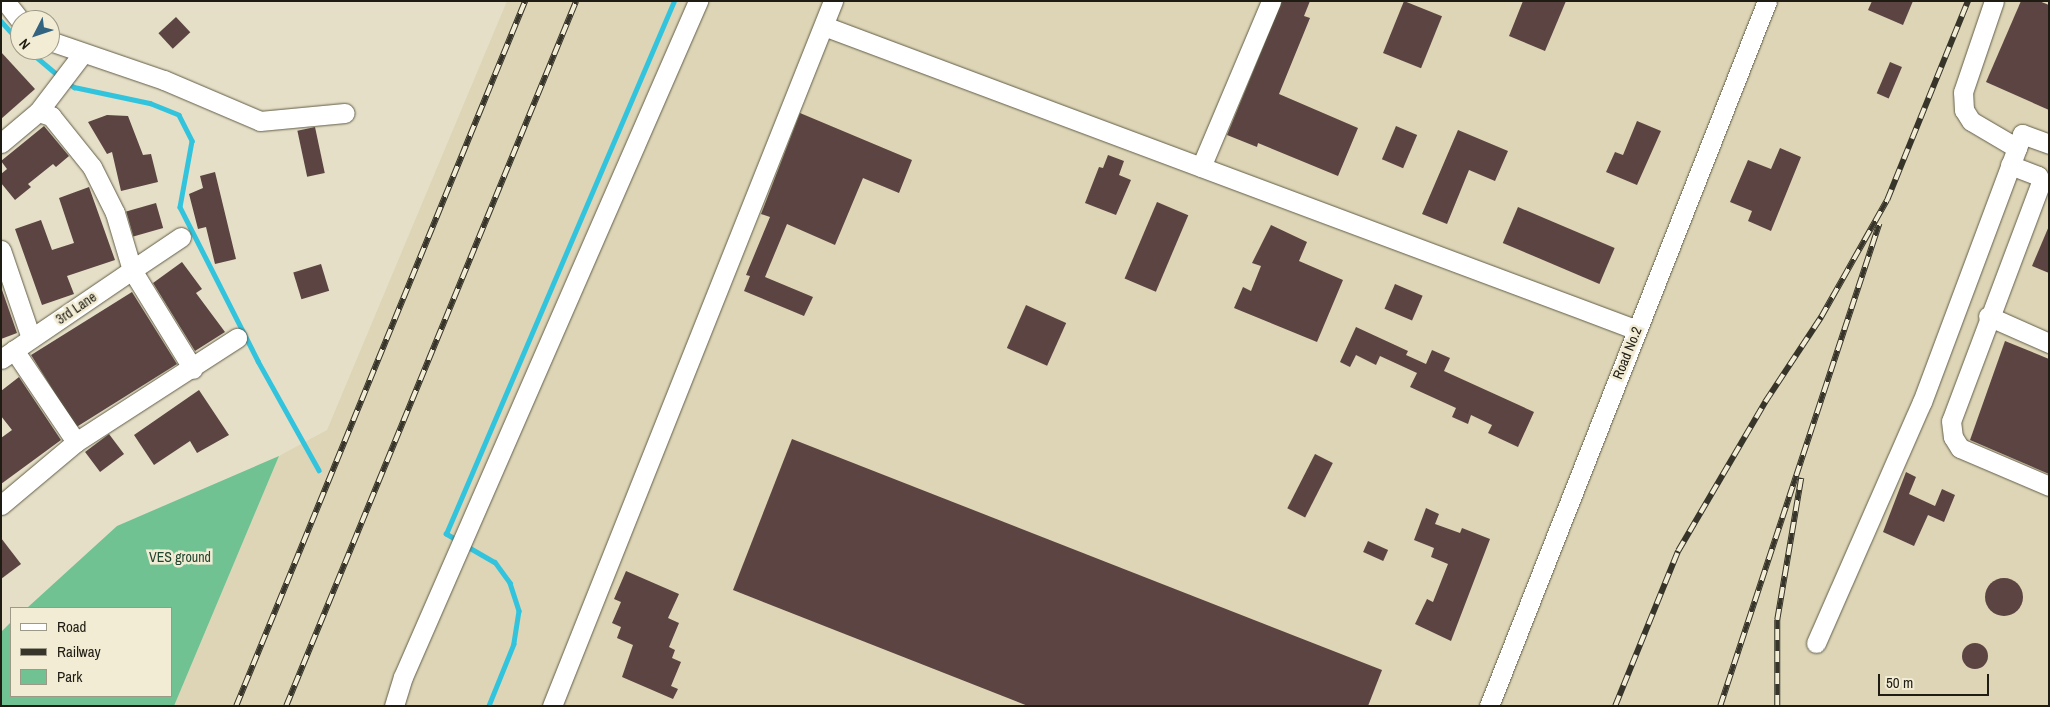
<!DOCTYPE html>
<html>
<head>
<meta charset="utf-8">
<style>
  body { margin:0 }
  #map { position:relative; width:2050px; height:707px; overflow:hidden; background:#e5dfc7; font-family:"Archivo Narrow",sans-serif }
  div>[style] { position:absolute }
  .built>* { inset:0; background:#ddd5b6 }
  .green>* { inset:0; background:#70c293 }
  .stream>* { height:4.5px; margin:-2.25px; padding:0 2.25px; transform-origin:2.25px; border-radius:2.25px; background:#32c4dd }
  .building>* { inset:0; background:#5b4442; transform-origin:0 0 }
  .round { border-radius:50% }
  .roads { filter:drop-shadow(0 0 1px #625d48) drop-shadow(0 0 1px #625d48) }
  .minor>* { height:19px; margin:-9.5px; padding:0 9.5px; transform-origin:9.5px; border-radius:9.5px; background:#fff }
  .rail>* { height:5.5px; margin-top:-2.75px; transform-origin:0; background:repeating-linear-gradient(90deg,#f2ecd4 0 11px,#373429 0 22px); box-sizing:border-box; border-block:1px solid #373429 }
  span { translate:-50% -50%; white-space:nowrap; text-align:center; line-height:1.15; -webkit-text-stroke:5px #f2ecd4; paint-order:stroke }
  .street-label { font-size:14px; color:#1e1c13 }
  .park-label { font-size:14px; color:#1e4630 }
  .frame { position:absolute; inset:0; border:2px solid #1e1c13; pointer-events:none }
  .legend { position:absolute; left:10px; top:607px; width:162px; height:90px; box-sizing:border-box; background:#f2ecd4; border:1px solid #9d9987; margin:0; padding:6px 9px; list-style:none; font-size:15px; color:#1e1c13 }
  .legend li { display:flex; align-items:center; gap:10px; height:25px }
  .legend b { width:25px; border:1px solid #9d9987 }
  .north { position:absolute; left:10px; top:10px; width:50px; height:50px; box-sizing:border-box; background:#f2ecd4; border:1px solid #9d9987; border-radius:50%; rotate:229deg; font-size:14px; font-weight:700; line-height:20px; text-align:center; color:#1e1c13 }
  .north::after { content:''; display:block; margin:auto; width:18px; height:22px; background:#326381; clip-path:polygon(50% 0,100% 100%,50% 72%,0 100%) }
  .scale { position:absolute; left:1878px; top:674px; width:111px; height:22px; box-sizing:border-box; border:2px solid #1e1c13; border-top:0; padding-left:6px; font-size:15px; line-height:18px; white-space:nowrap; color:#1e1c13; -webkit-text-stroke:4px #f2ecd4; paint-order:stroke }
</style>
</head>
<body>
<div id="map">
  <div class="built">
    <i style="clip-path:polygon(507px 1px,2049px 1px,2049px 706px,174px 706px,279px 456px,327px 430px)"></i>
  </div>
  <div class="green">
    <i style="clip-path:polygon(279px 456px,174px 706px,1px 706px,1px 632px,11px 622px,11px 696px,171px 696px,171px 608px,27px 608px,117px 526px)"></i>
  </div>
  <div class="stream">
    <i style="left:1px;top:21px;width:28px;rotate:48deg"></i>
    <i style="left:28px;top:50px;width:40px;rotate:40deg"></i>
    <i style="left:67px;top:82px;width:9px;rotate:36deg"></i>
    <i style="left:74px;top:87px;width:78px;rotate:11.9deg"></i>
    <i style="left:150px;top:103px;width:31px;rotate:22deg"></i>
    <i style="left:179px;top:115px;width:29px;rotate:63deg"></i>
    <i style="left:192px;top:141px;width:67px;rotate:100.3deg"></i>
    <i style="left:180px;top:207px;width:173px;rotate:63.1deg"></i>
    <i style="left:258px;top:361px;width:125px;rotate:60.8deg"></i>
    <i style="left:458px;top:541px;width:14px;rotate:-150deg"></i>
    <i style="left:446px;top:534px;width:580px;rotate:-66.84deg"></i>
    <i style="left:465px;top:545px;width:34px;rotate:30deg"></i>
    <i style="left:495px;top:562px;width:26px;rotate:54deg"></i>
    <i style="left:510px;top:583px;width:29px;rotate:72deg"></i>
    <i style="left:519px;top:611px;width:33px;rotate:99deg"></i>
    <i style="left:514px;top:644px;width:67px;rotate:112deg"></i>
  </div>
  <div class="building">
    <i style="clip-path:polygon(1282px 1px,1310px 1px,1304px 16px,1310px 18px,1279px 94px,1358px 128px,1338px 176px,1258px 143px,1257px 147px,1227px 135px)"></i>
    <i style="left:1404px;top:1px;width:41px;height:56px;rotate:22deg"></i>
    <i style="clip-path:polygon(1523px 1px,1566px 1px,1545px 51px,1509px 36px)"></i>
    <i style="clip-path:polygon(1872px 1px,1913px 1px,1903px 25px,1868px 10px)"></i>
    <i style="clip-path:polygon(2021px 1px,2039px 1px,2049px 5px,2049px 110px,1986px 82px)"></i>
    <i style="left:176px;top:17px;width:21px;height:24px;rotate:47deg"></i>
    <i style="clip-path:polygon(1px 52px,35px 89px,1px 119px)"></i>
    <i style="left:1890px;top:62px;width:13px;height:34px;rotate:23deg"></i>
    <i style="clip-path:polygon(800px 113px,912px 160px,899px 193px,863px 178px,835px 245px,787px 224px,765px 277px,813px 297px,804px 316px,744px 291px,750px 276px,746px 275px,770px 217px,761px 214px)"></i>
    <i style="clip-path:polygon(107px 115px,128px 116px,143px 155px,151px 154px,158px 182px,121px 191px,112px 152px,107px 154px,88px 122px)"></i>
    <i style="clip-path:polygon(1637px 121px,1661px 131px,1637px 185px,1606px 172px,1615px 152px,1623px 155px)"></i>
    <i style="clip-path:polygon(44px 126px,69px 156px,56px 167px,53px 164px,28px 184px,31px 187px,15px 200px,1px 183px,1px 174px,7px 169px,1px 161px)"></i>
    <i style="left:1396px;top:126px;width:23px;height:36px;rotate:23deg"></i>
    <i style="left:315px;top:127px;width:47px;height:18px;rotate:78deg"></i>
    <i style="clip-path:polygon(1458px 130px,1508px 151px,1495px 181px,1469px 170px,1447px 224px,1422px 214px)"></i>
    <i style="clip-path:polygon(1780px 148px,1801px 157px,1771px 231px,1748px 221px,1752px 211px,1730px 202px,1748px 160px,1771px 169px)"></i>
    <i style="clip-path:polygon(1108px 155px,1124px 161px,1119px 175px,1131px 180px,1116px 215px,1085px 203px,1099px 167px,1103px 168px)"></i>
    <i style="clip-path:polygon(215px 172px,236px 259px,215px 264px,206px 227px,198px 229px,189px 194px,203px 188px,200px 176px)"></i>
    <i style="clip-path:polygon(89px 187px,115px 260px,67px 276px,74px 294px,42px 305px,15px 229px,41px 220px,52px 250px,74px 243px,59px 198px)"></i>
    <i style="left:1157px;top:202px;width:34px;height:83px;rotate:23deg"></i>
    <i style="left:156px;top:203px;width:26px;height:31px;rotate:74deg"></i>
    <i style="left:1518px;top:207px;width:105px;height:39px;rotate:23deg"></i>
    <i style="clip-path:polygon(1271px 225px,1307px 242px,1299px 261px,1343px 280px,1317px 342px,1234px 308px,1243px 287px,1251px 291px,1261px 266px,1252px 263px)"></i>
    <i style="clip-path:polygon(2049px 226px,2049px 273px,2032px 266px)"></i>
    <i style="clip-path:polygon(182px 262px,202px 289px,196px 293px,225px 332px,195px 351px,153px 283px)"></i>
    <i style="left:321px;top:264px;width:28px;height:29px;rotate:73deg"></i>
    <i style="left:1395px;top:284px;width:30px;height:27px;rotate:23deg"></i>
    <i style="clip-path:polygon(1px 287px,17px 333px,1px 339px)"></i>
    <i style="left:132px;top:292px;width:85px;height:119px;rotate:58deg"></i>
    <i style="left:1026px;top:305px;width:44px;height:47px;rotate:24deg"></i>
    <i style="clip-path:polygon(1356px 327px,1408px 351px,1406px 355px,1426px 364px,1432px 350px,1450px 358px,1444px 371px,1534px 412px,1518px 447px,1488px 433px,1492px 425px,1471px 415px,1468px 424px,1452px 417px,1456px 408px,1410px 387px,1417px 373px,1380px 356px,1376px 365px,1356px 355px,1350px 367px,1340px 362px)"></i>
    <i style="clip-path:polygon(2005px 341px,2049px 359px,2049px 474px,1970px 440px)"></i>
    <i style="clip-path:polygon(19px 377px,61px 440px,1px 484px,1px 438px,12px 430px,1px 416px,1px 391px)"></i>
    <i style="clip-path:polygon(199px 390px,229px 435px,197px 453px,190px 441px,154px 465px,134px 435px)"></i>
    <i style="left:109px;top:434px;width:25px;height:30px;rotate:53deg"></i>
    <i style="clip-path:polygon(792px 439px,1382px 670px,1368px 706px,1028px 706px,733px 590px)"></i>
    <i style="left:1315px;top:454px;width:20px;height:61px;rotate:27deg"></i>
    <i style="clip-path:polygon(1906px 472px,1916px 477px,1909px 494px,1935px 506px,1942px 489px,1955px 495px,1944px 522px,1928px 515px,1914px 546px,1883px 532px)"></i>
    <i style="clip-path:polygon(1426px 508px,1439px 514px,1435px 524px,1460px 533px,1462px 528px,1490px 539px,1451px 641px,1415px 624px,1427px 599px,1433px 602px,1448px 564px,1431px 557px,1434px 548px,1414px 540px)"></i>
    <i style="clip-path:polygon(1px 538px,21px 564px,1px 579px)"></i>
    <i style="left:1368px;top:541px;width:22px;height:12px;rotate:24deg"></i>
    <i style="clip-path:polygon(626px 571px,679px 594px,668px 618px,679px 623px,669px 647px,675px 650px,672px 658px,681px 662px,671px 686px,678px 689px,673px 699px,622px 677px,633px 645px,617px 638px,621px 627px,612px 623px,621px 602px,614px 599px)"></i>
    <i class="round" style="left:1985px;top:578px;width:38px;height:38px"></i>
    <i class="round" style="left:1962px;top:643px;width:26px;height:26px"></i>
  </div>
  <div class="roads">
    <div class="minor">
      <i style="left:5px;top:1px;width:24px;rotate:52deg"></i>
      <i style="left:824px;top:26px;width:868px;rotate:20.5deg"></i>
      <i style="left:50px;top:41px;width:120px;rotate:18.9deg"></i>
      <i style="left:164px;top:80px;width:104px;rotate:23.1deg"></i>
      <i style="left:260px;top:121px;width:85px;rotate:-5.4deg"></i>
      <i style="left:38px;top:112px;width:74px;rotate:-52.7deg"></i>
      <i style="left:1px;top:143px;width:48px;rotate:-40deg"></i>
      <i style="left:38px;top:112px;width:14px;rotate:17deg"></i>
      <i style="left:51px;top:116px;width:65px;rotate:51.2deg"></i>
      <i style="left:92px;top:167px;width:51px;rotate:63.4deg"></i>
      <i style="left:115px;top:213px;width:59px;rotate:73.4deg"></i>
      <i style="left:132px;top:270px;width:158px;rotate:145.8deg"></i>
      <i style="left:2017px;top:148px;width:15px;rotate:-70deg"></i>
      <i style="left:2022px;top:134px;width:29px;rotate:20deg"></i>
      <i style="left:2010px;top:165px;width:30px;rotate:21deg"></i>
      <i style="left:2038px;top:176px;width:7px;rotate:63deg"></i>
      <i style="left:2041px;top:182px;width:255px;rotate:110.6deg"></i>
      <i style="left:1951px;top:421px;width:16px;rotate:83deg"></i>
      <i style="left:1953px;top:437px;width:13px;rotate:58deg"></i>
      <i style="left:1960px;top:448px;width:97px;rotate:23.1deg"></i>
      <i style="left:1201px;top:167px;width:180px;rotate:-67.1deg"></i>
      <i style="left:181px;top:237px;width:59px;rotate:146deg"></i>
      <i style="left:132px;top:270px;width:116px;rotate:58.4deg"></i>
      <i style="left:1px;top:250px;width:93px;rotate:71.2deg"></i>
      <i style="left:1988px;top:316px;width:67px;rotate:23.9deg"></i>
      <i style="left:14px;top:350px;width:111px;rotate:56deg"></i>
      <i style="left:1px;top:505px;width:98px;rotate:-40deg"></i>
      <i style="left:76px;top:442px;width:192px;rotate:-32.9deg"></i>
      <i style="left:1816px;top:643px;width:263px;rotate:-66.3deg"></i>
      <i style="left:1922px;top:402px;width:271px;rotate:-69.5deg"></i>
      <i style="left:2017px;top:148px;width:53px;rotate:-149.6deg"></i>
      <i style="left:1971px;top:121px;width:13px;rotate:-122deg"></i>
      <i style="left:1964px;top:110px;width:18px;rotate:-93deg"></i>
      <i style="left:1963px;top:92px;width:96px;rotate:-71.2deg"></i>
      <i style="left:394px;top:706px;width:30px;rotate:-73deg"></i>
      <i style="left:403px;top:677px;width:738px;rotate:-66.42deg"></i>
      <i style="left:552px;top:706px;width:759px;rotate:-68.27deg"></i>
      <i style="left:1489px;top:706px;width:758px;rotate:-68.48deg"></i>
    </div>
  </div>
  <div class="rail">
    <i style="left:236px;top:706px;width:762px;rotate:-67.71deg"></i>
    <i style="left:286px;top:706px;width:762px;rotate:-67.64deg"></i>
    <i style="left:1615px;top:706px;width:167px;rotate:-67.9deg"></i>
    <i style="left:1678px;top:551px;width:173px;rotate:-59.7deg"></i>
    <i style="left:1765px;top:402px;width:102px;rotate:-56.6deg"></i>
    <i style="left:1821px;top:317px;width:134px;rotate:-60.6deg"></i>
    <i style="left:1887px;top:200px;width:215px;rotate:-67.9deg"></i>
    <i style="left:1720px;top:706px;width:508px;rotate:-71.74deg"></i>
    <i style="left:1777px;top:706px;width:86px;rotate:-90deg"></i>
    <i style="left:1777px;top:620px;width:144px;rotate:-80.4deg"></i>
  </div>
  <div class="street-label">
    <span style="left:76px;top:308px;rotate:-34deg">3rd Lane</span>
    <span style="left:1627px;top:353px;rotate:-68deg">Road No.2</span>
  </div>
  <div class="park-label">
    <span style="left:180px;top:557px">VES ground</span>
  </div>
  <div class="frame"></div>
  <ul class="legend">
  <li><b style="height:6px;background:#fff"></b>Road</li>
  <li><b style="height:6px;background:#373429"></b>Railway</li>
  <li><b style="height:14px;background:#70c293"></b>Park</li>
  </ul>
  <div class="north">N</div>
  <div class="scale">50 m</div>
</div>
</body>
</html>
